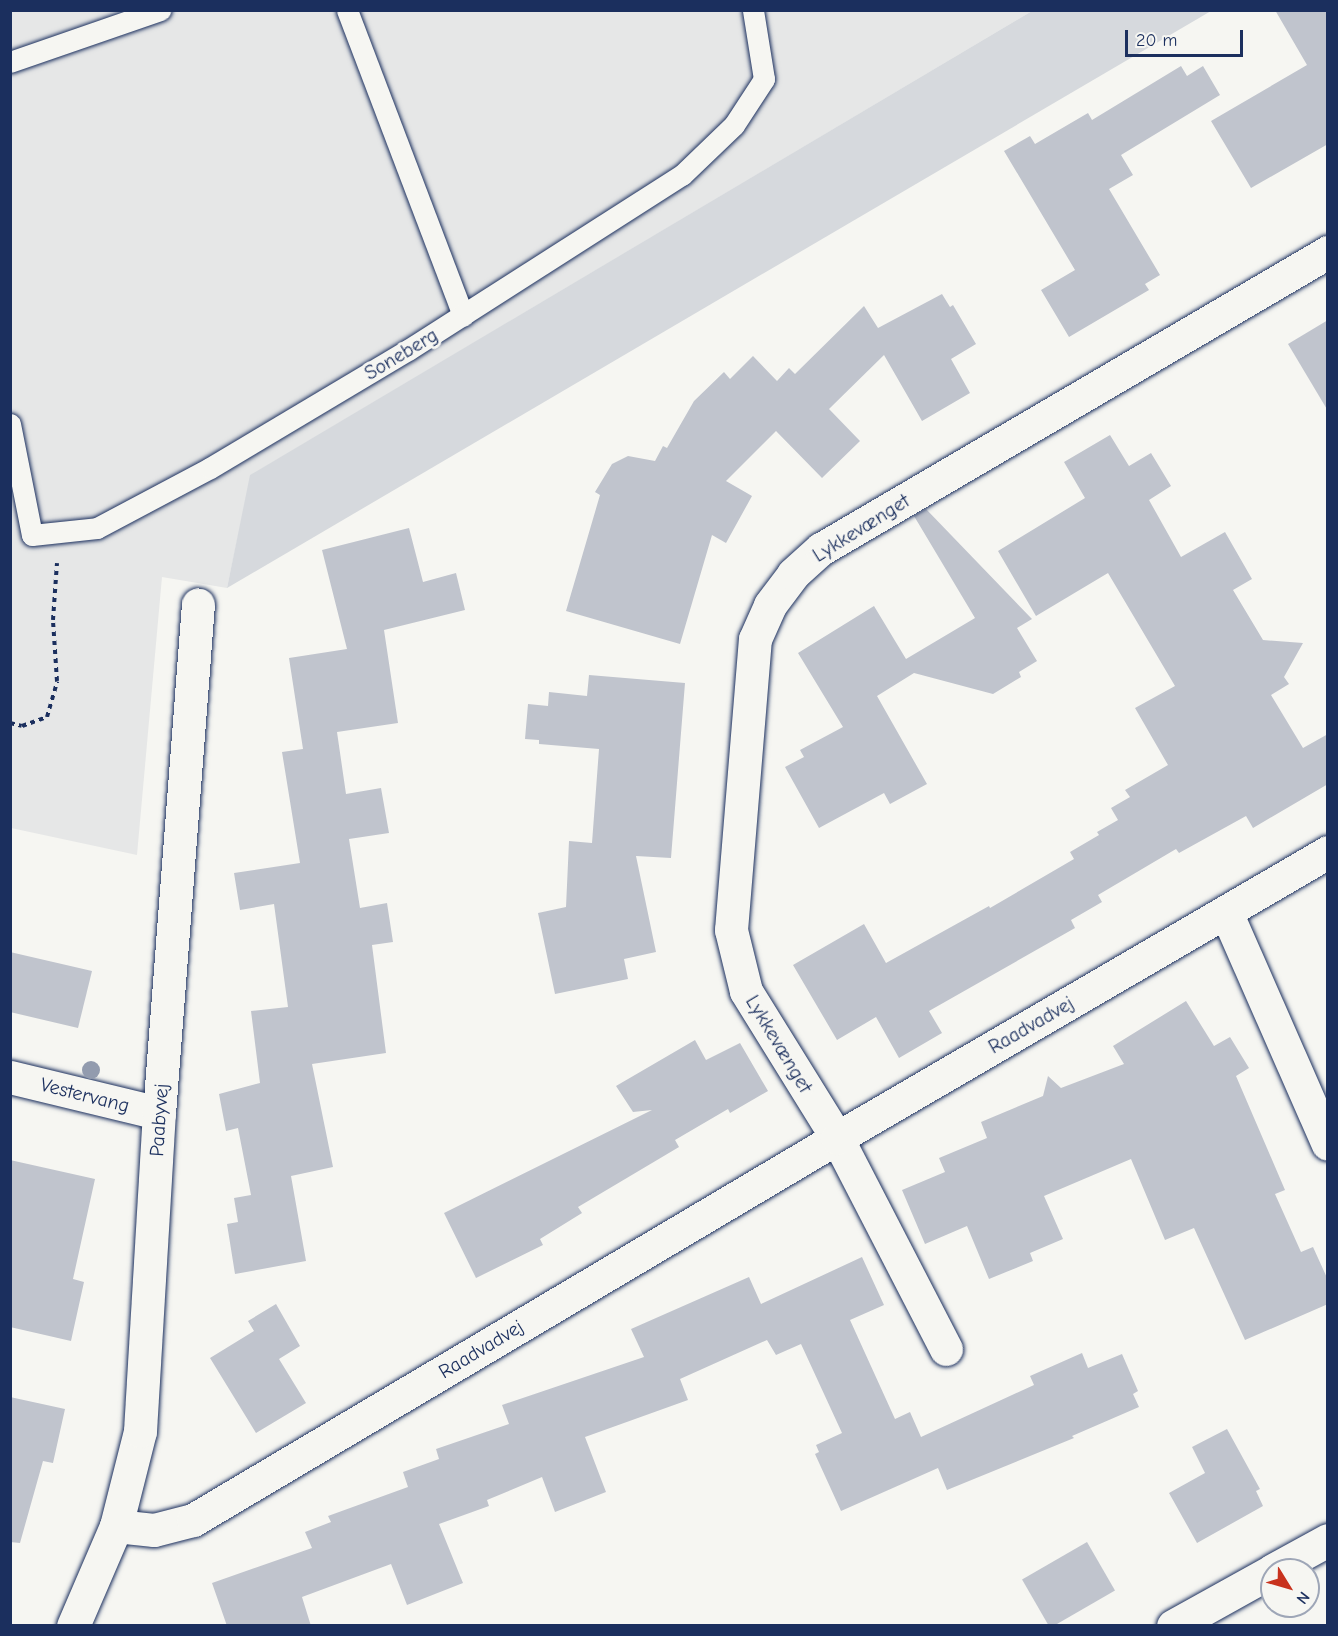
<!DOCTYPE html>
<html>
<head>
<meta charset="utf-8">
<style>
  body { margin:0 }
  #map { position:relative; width:1338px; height:1636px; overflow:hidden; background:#f6f6f2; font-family:"Comic Neue",sans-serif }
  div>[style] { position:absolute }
  .built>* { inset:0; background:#e6e7e7 }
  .green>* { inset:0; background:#d6d9dd }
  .building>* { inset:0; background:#c0c4cd; transform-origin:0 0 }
  .path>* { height:4px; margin-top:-2px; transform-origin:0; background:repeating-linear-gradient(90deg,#1b2f5e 0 4.5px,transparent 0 9px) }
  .roads { filter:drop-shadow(0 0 2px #1b2f5e) drop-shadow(0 0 2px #1b2f5e) }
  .lane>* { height:21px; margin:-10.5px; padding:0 10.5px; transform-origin:10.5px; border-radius:10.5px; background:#f6f6f2 }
  .street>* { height:33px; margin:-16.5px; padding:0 16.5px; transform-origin:16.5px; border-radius:16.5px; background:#f6f6f2 }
  .trees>* { width:18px; height:18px; margin:-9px; border-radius:50%; background:#929bae }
  span { translate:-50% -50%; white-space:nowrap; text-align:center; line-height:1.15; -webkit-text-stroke:6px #f6f6f2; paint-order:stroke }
  .street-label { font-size:20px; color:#1b2f5e }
  .frame { position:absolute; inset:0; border:12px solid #1b2f5e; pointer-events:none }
  .north { position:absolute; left:1260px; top:1558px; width:60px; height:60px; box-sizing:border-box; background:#f6f6f2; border:2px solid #9ea6b7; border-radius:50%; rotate:127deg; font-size:16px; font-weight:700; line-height:24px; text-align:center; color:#1b2f5e }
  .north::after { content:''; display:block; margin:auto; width:21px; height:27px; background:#c8321e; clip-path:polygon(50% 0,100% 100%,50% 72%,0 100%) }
  .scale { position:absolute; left:1125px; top:30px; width:118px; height:27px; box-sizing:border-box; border:3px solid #1b2f5e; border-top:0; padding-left:8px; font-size:18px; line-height:21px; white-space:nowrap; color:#1b2f5e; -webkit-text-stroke:4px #f6f6f2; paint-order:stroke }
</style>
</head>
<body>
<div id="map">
  <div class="built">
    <i style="clip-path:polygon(11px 11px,1032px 11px,251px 475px,227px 588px,162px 577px,137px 855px,11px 828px)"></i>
  </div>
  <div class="green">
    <i style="clip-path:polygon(1032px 11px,1211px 11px,227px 588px,250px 475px)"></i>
  </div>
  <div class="building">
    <i style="clip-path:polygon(1275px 10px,1328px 10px,1328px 144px,1251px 188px,1211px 121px,1307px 65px)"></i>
    <i style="clip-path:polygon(1181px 66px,1187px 76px,1203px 66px,1220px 95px,1121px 155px,1133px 175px,1109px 189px,1160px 275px,1145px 284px,1149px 290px,1069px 337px,1041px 290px,1075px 270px,1004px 151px,1030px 136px,1035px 144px,1088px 113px,1092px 120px)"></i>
    <i style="clip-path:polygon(942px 294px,950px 307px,953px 305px,976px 344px,951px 359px,970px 393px,922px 421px,884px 355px,829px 409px,860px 441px,822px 478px,776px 431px,726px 481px,752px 496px,726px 543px,712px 535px,680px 644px,566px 611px,600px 495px,595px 492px,612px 464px,628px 456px,655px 461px,663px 446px,667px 448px,694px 401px,724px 372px,730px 379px,753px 356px,777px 381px,789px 368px,795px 374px,864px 306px,878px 328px)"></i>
    <i style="clip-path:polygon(1328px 320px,1328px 411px,1288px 344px)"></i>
    <i style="clip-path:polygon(1110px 435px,1129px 466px,1151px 453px,1171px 486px,1149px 500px,1181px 557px,1225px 532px,1252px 579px,1233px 590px,1263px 640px,1303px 643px,1284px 677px,1289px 684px,1271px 695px,1303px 748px,1328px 734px,1328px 784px,1253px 828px,1246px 816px,1179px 853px,1176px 849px,1098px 895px,1102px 902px,1071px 920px,1075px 928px,929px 1011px,942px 1033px,899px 1058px,876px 1017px,837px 1040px,793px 965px,864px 924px,886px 963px,989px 906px,990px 908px,1074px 859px,1070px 852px,1099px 835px,1097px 832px,1118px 820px,1111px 808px,1130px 797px,1125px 790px,1168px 765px,1135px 708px,1175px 686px,1108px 573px,1036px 616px,998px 551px,1085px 498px,1064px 462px)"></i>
    <i style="clip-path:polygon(926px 509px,1032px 619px,1017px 628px,1037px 661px,1019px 672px,1021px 677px,993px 694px,914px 673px,877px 696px,927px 784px,890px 804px,884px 793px,819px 828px,785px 767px,804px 757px,800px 750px,843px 727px,798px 653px,874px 606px,906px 659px,975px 618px,914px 516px)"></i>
    <i style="clip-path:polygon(409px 528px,423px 582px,456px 573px,465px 610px,384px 630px,398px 723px,337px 732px,346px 794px,381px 788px,389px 833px,349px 839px,360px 908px,387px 903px,393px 942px,372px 945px,386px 1053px,312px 1064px,333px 1167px,291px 1176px,306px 1261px,235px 1274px,227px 1224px,238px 1222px,234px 1198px,251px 1195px,238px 1128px,226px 1131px,219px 1094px,260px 1083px,251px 1011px,288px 1007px,274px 904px,240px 910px,234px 873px,300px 863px,282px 752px,303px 749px,289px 658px,347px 649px,322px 550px)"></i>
    <i style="clip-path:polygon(589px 675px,685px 683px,671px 858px,636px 856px,656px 952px,624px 959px,628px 979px,555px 994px,538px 913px,566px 907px,569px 841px,592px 843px,599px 749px,539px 744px,539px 740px,525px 739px,528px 704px,548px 706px,549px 692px,587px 696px)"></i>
    <i style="clip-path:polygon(10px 952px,92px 971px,78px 1028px,10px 1012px)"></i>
    <i style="clip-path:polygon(1186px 1001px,1214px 1046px,1230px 1037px,1249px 1068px,1236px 1076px,1285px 1190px,1275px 1194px,1301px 1252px,1313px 1247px,1328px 1280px,1328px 1304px,1245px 1340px,1194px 1228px,1165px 1240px,1131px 1159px,1044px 1196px,1063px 1239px,1030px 1253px,1033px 1261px,989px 1279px,967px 1226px,925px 1244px,902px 1190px,945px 1172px,939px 1158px,987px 1138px,981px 1122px,1043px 1096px,1048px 1076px,1061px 1088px,1124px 1064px,1113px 1046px)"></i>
    <i style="clip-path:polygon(695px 1040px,706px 1060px,740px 1043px,768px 1091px,730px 1113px,728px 1109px,675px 1140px,679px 1147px,578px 1207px,582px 1213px,540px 1239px,543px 1245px,476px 1278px,444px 1213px,652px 1110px,633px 1112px,616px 1086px)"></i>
    <i style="clip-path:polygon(10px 1160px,95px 1179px,73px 1279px,84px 1282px,71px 1341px,10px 1327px)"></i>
    <i style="clip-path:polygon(862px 1257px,884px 1305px,850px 1320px,895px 1419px,910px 1412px,921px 1437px,1034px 1385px,1030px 1376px,1082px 1353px,1088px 1368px,1122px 1354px,1138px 1391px,1133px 1394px,1139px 1407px,1072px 1436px,1074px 1438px,947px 1490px,938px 1468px,841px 1511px,815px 1454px,819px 1452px,816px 1445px,842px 1433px,801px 1344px,776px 1355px,767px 1340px,680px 1379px,688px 1400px,585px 1437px,606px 1492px,555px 1512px,542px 1477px,487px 1500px,489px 1506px,439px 1524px,463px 1583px,407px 1605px,391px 1564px,302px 1597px,311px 1626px,227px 1626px,212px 1583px,312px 1548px,305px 1532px,331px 1522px,328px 1516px,408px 1487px,403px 1472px,439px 1459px,436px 1449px,509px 1424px,502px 1405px,644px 1357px,631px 1329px,749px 1277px,761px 1304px)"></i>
    <i style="clip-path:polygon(276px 1304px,300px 1346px,279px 1359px,306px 1403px,256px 1433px,210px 1358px,254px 1331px,248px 1321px)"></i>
    <i style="clip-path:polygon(10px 1397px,65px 1409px,53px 1463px,43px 1461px,20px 1543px,10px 1542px)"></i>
    <i style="clip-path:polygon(1227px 1429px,1260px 1489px,1256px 1491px,1263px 1506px,1197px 1543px,1169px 1493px,1205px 1473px,1192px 1447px)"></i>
    <i style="left:1087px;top:1542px;width:56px;height:75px;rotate:60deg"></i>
  </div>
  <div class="path">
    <i style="left:10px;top:723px;width:12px;rotate:14deg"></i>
    <i style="left:22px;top:726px;width:27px;rotate:-20deg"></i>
    <i style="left:47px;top:717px;width:37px;rotate:-74deg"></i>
    <i style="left:57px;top:681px;width:61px;rotate:-93.8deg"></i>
    <i style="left:53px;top:620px;width:57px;rotate:-86deg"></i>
  </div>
  <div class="roads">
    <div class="lane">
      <i style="left:347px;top:10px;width:327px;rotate:69.2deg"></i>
      <i style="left:10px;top:62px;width:159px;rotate:-19.1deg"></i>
      <i style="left:10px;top:424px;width:113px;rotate:78.8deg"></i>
      <i style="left:32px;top:535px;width:65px;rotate:-6.1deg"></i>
      <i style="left:97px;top:528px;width:128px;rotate:-28deg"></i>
      <i style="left:210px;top:468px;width:230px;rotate:-30.8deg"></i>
      <i style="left:408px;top:350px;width:325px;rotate:-32.6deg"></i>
      <i style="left:682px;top:175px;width:72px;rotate:-43.9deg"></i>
      <i style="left:734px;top:125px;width:55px;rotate:-56.9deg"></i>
      <i style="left:764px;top:79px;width:70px;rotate:-99.1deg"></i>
    </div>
    <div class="street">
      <i style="left:1226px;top:912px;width:253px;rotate:66.3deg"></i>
      <i style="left:10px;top:1077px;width:153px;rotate:13.6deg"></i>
      <i style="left:946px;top:1349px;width:237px;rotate:-117.3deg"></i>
      <i style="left:837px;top:1138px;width:173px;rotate:-121.8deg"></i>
      <i style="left:746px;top:991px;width:63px;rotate:-103.8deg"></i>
      <i style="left:731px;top:930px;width:292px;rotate:-85.3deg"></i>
      <i style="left:755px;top:639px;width:37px;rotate:-66deg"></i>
      <i style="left:770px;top:605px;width:39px;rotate:-53deg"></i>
      <i style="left:793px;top:574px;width:38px;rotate:-42deg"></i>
      <i style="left:821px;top:549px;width:588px;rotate:-30.36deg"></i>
      <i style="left:116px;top:1526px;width:38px;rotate:6deg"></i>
      <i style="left:154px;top:1530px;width:40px;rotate:-14.4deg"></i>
      <i style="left:193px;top:1520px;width:749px;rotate:-30.68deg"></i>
      <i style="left:837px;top:1138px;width:568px;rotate:-30.22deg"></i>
      <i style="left:1273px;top:1570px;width:63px;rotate:-28.6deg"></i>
      <i style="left:73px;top:1626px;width:109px;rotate:-66.7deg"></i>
      <i style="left:116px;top:1526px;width:98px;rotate:-75.8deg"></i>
      <i style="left:140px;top:1431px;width:319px;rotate:-86.6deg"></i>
      <i style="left:159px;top:1113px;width:510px;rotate:-85.62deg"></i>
      <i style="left:1173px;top:1626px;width:113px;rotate:-29.1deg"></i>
    </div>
  </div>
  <div class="trees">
    <i style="left:91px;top:1070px"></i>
  </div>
  <div class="street-label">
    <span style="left:401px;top:354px;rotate:-31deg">Soneberg</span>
    <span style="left:861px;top:528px;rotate:-32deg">Lykkevænget</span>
    <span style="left:1031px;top:1025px;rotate:-30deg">Raadvadvej</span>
    <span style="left:779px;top:1044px;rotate:59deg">Lykkevænget</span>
    <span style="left:85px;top:1095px;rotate:14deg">Vestervang</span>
    <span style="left:159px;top:1120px;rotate:-86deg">Paabyvej</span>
    <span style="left:481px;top:1349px;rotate:-31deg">Raadvadvej</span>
  </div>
  <div class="frame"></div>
  <div class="north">N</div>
  <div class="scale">20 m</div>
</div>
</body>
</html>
